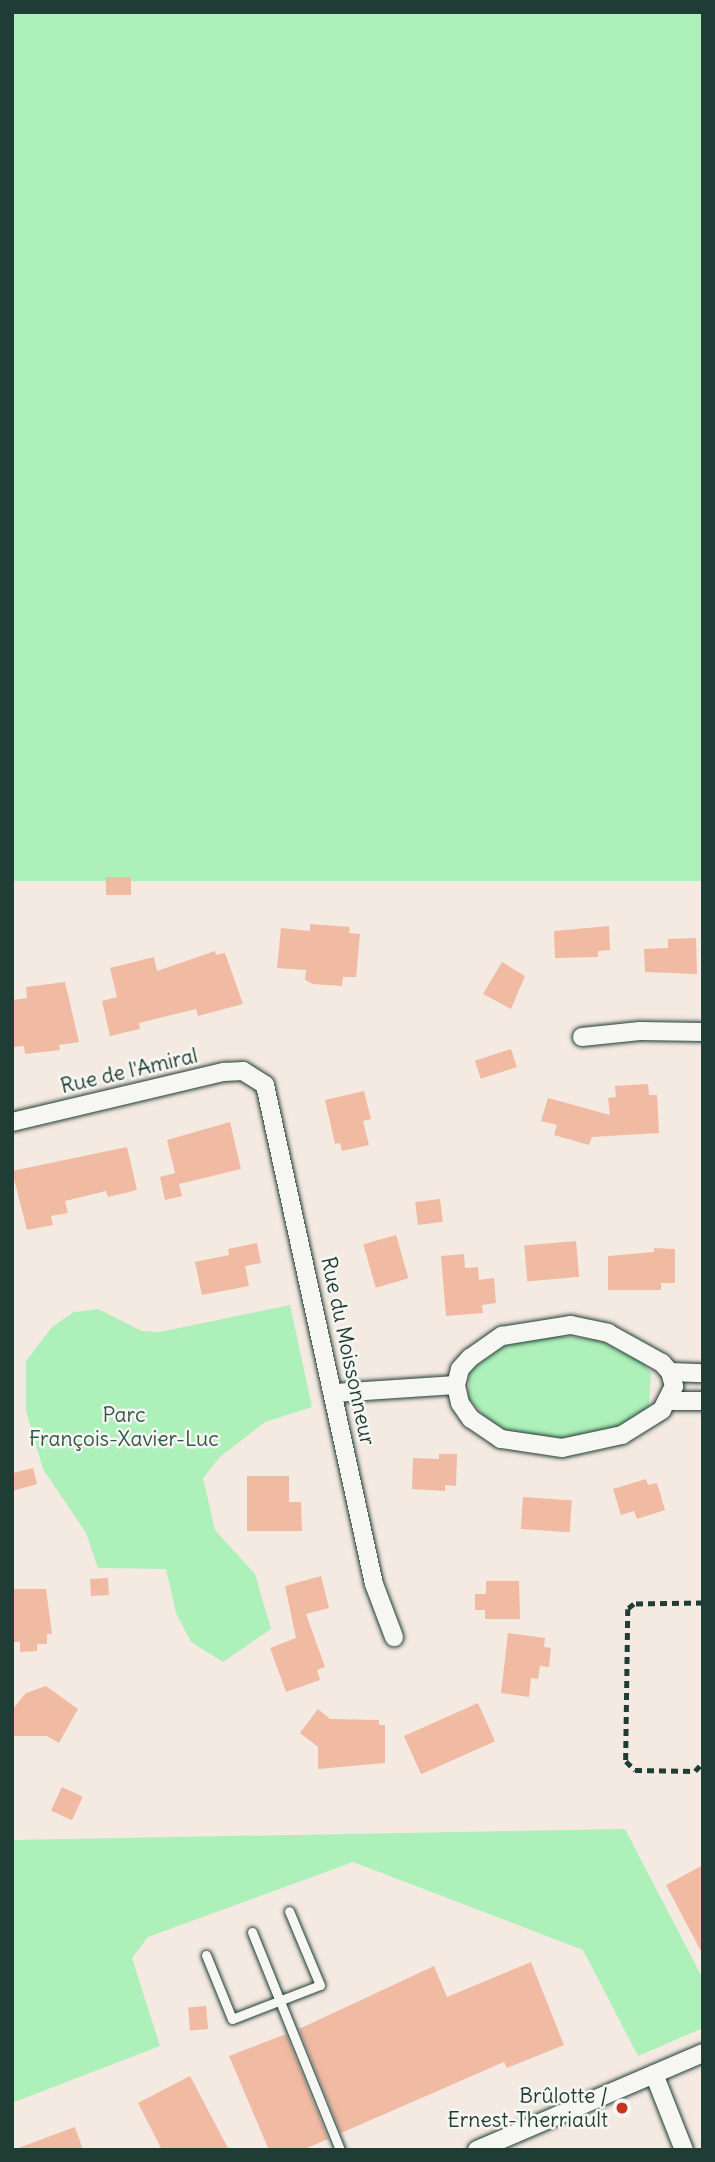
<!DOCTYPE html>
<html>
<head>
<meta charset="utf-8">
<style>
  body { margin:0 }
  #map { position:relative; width:715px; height:2162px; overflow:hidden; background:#f5eae2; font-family:Delius,sans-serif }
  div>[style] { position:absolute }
  .green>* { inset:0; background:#adf0b9; transform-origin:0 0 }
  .building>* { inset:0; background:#f0baa3; transform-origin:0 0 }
  .path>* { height:4.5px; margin-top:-2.25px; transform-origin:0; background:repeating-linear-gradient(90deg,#1f3d34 0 7px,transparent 0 12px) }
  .roads { filter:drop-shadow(0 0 2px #1f3d34) drop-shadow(0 0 2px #1f3d34) }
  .lane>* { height:9px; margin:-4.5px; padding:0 4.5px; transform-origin:4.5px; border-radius:4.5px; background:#f6f6f2 }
  .street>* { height:18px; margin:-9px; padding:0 9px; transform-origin:9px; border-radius:9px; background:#f6f6f2 }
  .dots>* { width:19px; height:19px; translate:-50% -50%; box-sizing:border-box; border:4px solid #f6f6f2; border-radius:50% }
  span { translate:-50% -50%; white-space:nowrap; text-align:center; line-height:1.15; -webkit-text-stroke:5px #f6f6f2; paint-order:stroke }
  .street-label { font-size:21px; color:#1f3d34 }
  .park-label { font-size:21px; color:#345848 }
  .poi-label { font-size:21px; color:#1f3d34 }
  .right { translate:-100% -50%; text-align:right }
  .frame { position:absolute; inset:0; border:14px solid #1f3d34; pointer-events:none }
</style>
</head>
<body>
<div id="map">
  <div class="green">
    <i style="left:12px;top:12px;width:691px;height:869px"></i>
    <i style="clip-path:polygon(290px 1305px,312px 1407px,265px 1422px,220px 1457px,203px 1478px,215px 1530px,255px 1574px,271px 1629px,223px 1662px,191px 1642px,176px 1613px,166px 1569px,98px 1568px,86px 1533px,43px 1469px,26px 1411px,26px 1361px,52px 1327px,74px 1312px,98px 1309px,142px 1331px,160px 1332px)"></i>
    <i style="clip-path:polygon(548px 1335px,597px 1340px,641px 1361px,651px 1373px,649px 1406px,633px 1422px,579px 1438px,544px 1439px,515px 1434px,488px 1420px,468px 1397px,470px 1371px,503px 1347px)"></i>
    <i style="clip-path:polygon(625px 1829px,703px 1979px,703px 2028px,638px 2056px,583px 1950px,353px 1862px,148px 1937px,132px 1958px,160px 2046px,12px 2103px,12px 1840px)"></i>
  </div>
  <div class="building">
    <i style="left:106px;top:877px;width:25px;height:18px"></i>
    <i style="clip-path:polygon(310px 924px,350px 927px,349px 933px,360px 934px,356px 977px,343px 977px,342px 986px,313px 984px,305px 980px,306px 970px,277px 968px,281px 928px,310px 931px)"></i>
    <i style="clip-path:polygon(609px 926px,610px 950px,598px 951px,598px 957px,555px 958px,554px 931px)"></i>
    <i style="clip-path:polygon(696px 938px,697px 974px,645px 972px,644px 949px,668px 948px,668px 939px)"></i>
    <i style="clip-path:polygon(215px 951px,216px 955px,225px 953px,243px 1004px,198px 1016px,196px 1009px,139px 1023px,140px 1029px,110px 1036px,102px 1001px,117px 997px,110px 968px,154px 957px,157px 971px)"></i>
    <i style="clip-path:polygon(502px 962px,525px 976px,511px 1009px,483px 994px)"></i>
    <i style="clip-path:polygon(65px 982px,79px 1042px,59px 1045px,60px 1050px,25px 1054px,24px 1046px,12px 1047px,12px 1000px,27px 998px,26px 987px)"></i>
    <i style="left:511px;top:1049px;width:19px;height:38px;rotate:72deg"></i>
    <i style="clip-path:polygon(648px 1084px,649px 1095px,657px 1095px,659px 1133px,592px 1137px,589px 1145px,554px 1135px,557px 1125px,541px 1121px,548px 1098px,610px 1115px,608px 1098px,616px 1097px,615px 1086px)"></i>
    <i style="clip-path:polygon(364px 1091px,371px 1119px,363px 1121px,369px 1145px,342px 1151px,340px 1143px,335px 1144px,325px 1100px)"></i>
    <i style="clip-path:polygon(230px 1122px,241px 1169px,179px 1184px,182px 1196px,165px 1200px,160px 1177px,175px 1173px,167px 1140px)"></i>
    <i style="clip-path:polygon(127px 1147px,137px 1190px,108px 1197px,106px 1191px,65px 1201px,68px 1213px,51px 1216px,53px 1225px,27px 1230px,12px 1171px)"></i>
    <i style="left:440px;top:1199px;width:23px;height:25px;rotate:83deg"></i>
    <i style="left:396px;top:1235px;width:45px;height:34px;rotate:74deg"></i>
    <i style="left:576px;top:1241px;width:36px;height:52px;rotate:85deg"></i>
    <i style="clip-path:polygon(257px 1243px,261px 1263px,245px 1266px,249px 1286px,202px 1295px,195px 1262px,229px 1255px,228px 1249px)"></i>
    <i style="clip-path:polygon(654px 1248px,675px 1249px,675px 1283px,661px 1283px,661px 1290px,608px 1290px,608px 1256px,654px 1252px)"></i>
    <i style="clip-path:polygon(464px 1254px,465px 1268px,478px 1267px,479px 1280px,494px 1278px,496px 1303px,482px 1305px,483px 1313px,446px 1316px,441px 1256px)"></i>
    <i style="clip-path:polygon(439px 1454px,457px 1454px,456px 1486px,445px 1485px,445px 1491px,412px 1489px,413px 1458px,439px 1459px)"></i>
    <i style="clip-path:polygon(33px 1468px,37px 1484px,12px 1491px,12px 1473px)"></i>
    <i style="clip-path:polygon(247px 1476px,289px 1476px,289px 1502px,301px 1502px,302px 1531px,247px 1531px)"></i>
    <i style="clip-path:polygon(646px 1479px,648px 1485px,657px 1483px,665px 1510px,637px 1519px,634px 1511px,621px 1515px,613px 1489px)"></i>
    <i style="left:523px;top:1497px;width:49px;height:32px;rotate:4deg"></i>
    <i style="clip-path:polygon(321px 1576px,329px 1608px,306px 1614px,325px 1667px,317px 1670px,320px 1680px,286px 1692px,270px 1648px,296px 1638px,285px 1586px)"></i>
    <i style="left:108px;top:1578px;width:17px;height:18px;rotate:87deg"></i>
    <i style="clip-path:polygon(486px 1581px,519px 1581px,520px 1619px,485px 1619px,485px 1610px,475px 1610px,475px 1594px,486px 1594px)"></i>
    <i style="clip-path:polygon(12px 1589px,46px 1589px,52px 1634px,47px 1634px,47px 1644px,37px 1644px,37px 1651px,20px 1652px,20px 1642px,12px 1642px)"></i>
    <i style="clip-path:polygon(508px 1633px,545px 1638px,544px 1647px,551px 1648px,549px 1667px,540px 1666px,538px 1679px,531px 1678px,529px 1697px,501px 1693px)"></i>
    <i style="clip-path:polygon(46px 1686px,78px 1709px,59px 1743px,47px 1736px,12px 1736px,12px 1710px,26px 1693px)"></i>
    <i style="left:478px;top:1703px;width:42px;height:81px;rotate:66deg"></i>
    <i style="clip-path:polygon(318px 1709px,330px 1719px,379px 1720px,379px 1725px,385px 1725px,385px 1763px,318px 1769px,318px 1747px,300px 1733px)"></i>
    <i style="left:62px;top:1787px;width:23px;height:26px;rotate:25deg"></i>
    <i style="clip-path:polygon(703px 1865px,703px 1955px,666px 1885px)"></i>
    <i style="clip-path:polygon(531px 1962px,564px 2045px,507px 2068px,504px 2062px,341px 2133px,299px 2029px,434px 1966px,447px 1997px)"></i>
    <i style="left:206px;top:2006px;width:23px;height:18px;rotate:85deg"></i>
    <i style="clip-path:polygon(286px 2034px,328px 2139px,302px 2150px,269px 2150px,229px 2056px)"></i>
    <i style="clip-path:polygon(190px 2076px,229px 2150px,162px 2150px,138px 2103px)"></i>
    <i style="clip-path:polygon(75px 2127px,83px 2150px,19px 2150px,18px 2148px)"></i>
  </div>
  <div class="path">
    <i style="left:703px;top:1603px;width:69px;rotate:179.2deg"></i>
    <i style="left:634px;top:1604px;width:8px;rotate:140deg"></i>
    <i style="left:628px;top:1609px;width:152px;rotate:90.8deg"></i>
    <i style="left:626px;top:1761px;width:13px;rotate:45deg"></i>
    <i style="left:635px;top:1770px;width:60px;rotate:1deg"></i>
    <i style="left:695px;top:1771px;width:12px;rotate:-48deg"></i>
  </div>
  <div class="roads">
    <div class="lane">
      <i style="left:252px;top:1932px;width:235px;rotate:68deg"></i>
      <i style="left:206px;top:1955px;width:69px;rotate:67.9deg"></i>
      <i style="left:232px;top:2019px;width:94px;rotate:-21.1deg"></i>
      <i style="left:320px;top:1985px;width:80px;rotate:-112.7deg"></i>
    </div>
    <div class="street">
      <i style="left:582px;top:1037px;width:58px;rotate:-5.9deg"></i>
      <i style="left:640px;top:1031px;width:63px;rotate:0.9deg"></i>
      <i style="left:12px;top:1122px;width:218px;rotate:-13.3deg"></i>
      <i style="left:224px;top:1072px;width:19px;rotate:-3deg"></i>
      <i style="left:243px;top:1071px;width:26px;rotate:32deg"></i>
      <i style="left:265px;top:1085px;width:511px;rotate:77.68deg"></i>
      <i style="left:374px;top:1584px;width:57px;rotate:69.3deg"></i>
      <i style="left:571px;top:1325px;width:38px;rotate:12deg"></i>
      <i style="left:608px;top:1333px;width:62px;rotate:29.1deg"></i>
      <i style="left:662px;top:1363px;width:12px;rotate:48deg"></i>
      <i style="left:670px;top:1372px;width:15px;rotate:74deg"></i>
      <i style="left:674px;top:1386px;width:27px;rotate:117deg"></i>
      <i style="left:662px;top:1410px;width:47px;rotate:148deg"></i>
      <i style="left:622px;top:1435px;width:61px;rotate:167.8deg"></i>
      <i style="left:562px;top:1448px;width:62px;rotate:-171.6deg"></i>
      <i style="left:501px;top:1439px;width:36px;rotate:-146deg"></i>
      <i style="left:471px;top:1419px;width:19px;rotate:-125deg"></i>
      <i style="left:460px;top:1403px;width:18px;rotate:-103deg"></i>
      <i style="left:456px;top:1385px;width:16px;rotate:-76deg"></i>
      <i style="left:460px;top:1369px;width:15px;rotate:-48deg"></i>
      <i style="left:470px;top:1358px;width:39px;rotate:-35deg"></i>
      <i style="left:502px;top:1336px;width:70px;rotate:-9.1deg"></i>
      <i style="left:670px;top:1372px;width:33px;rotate:2deg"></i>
      <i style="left:335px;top:1393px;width:121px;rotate:-3.8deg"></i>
      <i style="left:669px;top:1401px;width:34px"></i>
      <i style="left:654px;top:2074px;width:82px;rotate:68.5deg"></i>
      <i style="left:477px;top:2150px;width:246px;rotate:-23.2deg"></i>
    </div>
  </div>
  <div class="dots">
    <i style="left:622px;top:2108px;background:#c8321e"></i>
  </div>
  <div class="street-label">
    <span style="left:129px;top:1071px;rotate:-13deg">Rue de l'Amiral</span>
    <span style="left:348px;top:1351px;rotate:78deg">Rue du Moissonneur</span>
  </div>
  <div class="park-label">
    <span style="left:124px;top:1427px">Parc<br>François-Xavier-Luc</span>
  </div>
  <div class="poi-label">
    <span class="right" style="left:608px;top:2108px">Brûlotte /<br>Ernest-Therriault</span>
  </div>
  <div class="frame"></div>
</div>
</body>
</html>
